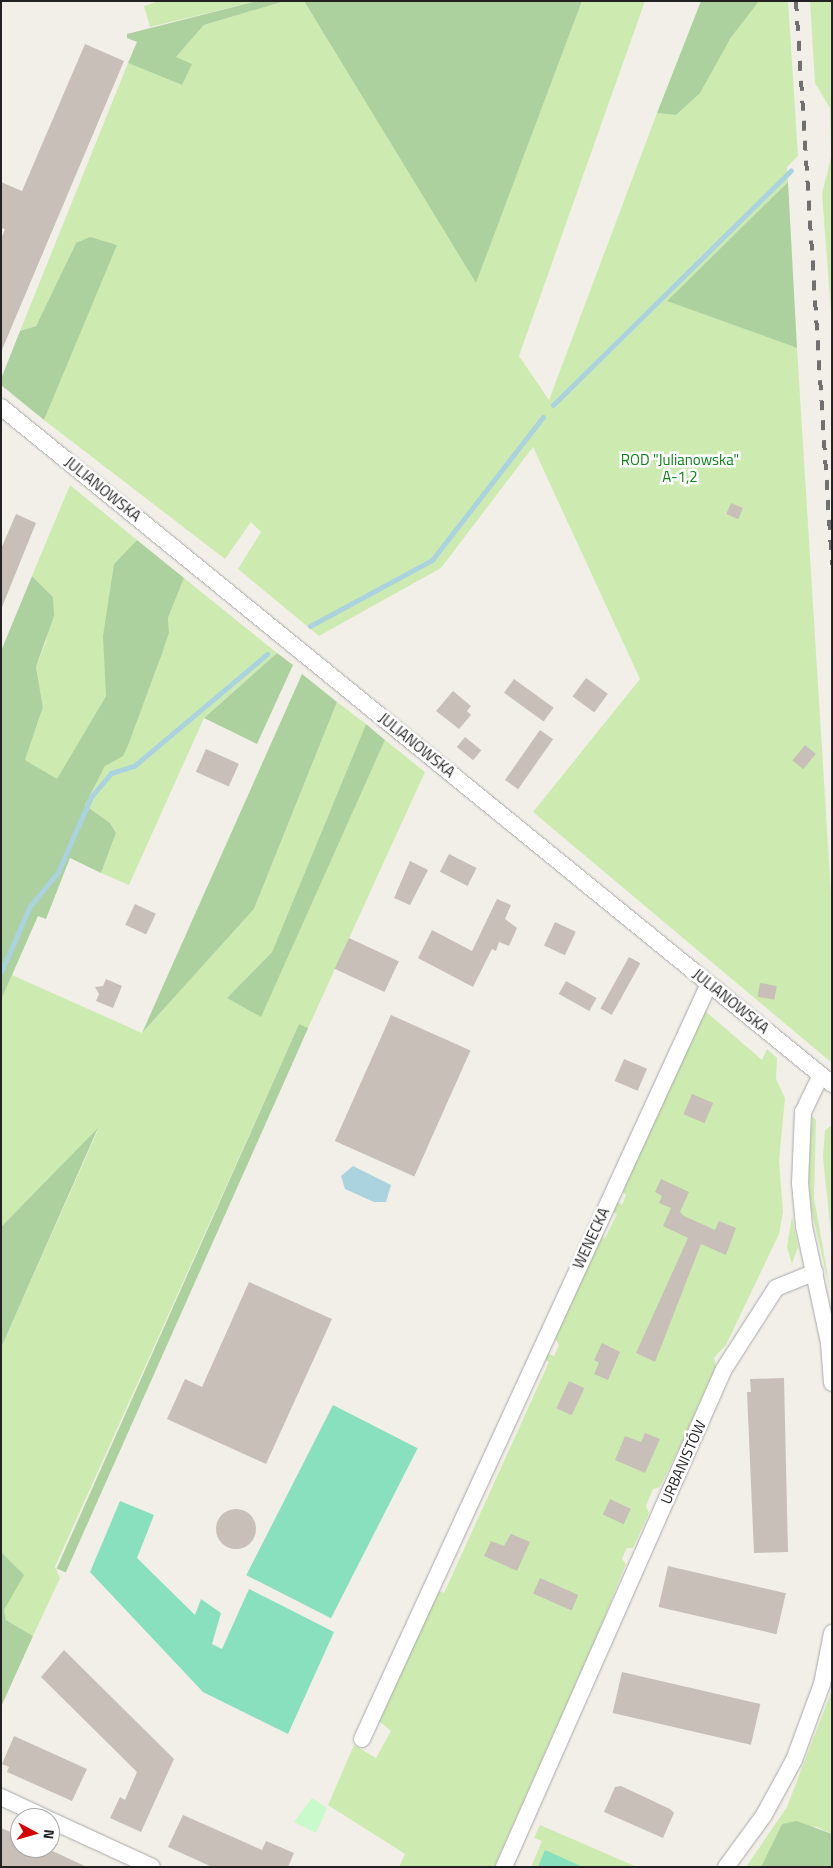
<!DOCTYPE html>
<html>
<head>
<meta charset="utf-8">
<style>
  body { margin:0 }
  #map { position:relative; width:833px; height:1868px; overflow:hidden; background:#f2efe9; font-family:"Titillium Web",sans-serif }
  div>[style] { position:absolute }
  .grass>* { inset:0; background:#cdebb0 }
  .forest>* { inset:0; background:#add19e; transform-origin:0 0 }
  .park>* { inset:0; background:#c8facc }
  .pitch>* { inset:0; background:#88e0be; transform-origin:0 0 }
  .water>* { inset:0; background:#aad3df }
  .stream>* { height:5px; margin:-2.5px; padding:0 2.5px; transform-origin:2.5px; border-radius:2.5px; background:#aad3df }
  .building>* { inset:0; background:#c7bfb8; transform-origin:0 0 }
  .round { border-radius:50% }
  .roads { filter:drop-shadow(0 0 1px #a9a9a9) drop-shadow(0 0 1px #a9a9a9) }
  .street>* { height:16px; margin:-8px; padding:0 8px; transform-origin:8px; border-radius:8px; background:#fff }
  .rail>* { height:4px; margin-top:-2px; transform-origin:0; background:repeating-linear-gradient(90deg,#707070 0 10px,transparent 0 20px) }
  span { translate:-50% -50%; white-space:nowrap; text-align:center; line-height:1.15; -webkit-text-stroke:5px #fff; paint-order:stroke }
  .park-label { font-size:15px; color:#0c8416 }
  .street-label { font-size:15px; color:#222 }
  .frame { position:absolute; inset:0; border:2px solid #222; pointer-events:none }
  .north { position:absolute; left:10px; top:1808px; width:50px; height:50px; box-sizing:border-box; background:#fff; border:1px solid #a7a7a7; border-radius:50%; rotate:96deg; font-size:14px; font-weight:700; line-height:20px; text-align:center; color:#222 }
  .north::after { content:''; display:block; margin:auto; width:18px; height:22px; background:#d40000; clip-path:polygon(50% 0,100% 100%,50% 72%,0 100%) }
</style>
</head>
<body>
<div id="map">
  <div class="grass">
    <i style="clip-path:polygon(159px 1px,257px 1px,150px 27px,144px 6px)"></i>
    <i style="clip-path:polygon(285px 1px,304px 1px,476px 282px,582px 1px,645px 1px,519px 356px,549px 400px,657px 113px,676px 115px,757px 2px,788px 1px,798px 156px,787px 167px,788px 182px,668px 301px,797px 348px,832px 909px,832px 1063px,533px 812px,640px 679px,533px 447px,441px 568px,319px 636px,238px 569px,261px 532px,251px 522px,225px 559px,44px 420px,116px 244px,76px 243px,36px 326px,20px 331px,128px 63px,182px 85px,176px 57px,204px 25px)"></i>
    <i style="clip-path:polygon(810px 1px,832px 1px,832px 325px,822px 194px,831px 157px,830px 108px,815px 83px)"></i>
    <i style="clip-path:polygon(70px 485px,137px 540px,114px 564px,106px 696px,57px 780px,25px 760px,43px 707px,36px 667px,46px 642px,53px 597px,32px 576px)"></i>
    <i style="clip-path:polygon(184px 578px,277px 653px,204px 718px,129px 885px,101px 873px,116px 833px,110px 823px,85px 805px,105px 766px,129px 743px,163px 651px,169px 633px,168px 618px)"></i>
    <i style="clip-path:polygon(337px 702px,366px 724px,272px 952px,227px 998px,261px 1016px,385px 740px,425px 772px,308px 1028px,299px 1024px,55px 1567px,60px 1578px,33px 1636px,6px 1620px,4px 1610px,23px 1575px,1px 1552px,1px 1348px,98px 1130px,1px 1227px,1px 1000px,12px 975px,142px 1033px,254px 909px)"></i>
    <i style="clip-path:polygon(704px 1010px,762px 1060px,767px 1049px,777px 1058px,776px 1079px,785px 1098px,779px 1161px,783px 1212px,779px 1234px,726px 1345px,714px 1358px,716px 1366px,684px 1438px,660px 1487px,653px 1489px,646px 1506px,649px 1513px,633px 1548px,627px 1548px,622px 1559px,626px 1564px,595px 1640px,494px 1867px,399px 1867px,405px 1854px,328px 1805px,354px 1745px,376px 1758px,391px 1731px,379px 1721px,434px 1588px,444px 1593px,549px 1362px,545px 1360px,548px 1354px,554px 1356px,559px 1345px,555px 1338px,601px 1237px,605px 1238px,617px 1214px,612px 1212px,617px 1202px,622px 1205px,626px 1195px,622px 1191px)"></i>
    <i style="clip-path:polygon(812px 1116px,816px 1120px,814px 1197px,831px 1294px,811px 1209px,808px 1166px)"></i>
    <i style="clip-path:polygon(832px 1125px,832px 1244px,823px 1157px,825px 1130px)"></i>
    <i style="clip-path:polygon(792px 1216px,798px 1247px,792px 1264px,787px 1247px)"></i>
    <i style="clip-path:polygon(832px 1690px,832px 1834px,817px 1827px,782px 1824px,761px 1867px,746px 1867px,787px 1807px)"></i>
    <i style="clip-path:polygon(540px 1825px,637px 1867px,531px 1867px,542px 1841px,534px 1838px)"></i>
  </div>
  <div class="forest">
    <i style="clip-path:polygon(257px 1px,285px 1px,204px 25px,176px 57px,192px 64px,182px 85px,128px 63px,137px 42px,127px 38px,127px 34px)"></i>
    <i style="clip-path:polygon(304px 1px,582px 1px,476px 283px)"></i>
    <i style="clip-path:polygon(701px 1px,759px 1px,730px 39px,700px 93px,676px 115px,657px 113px)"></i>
    <i style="clip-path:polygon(788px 182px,797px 348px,667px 301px)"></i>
    <i style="clip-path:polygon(90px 237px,117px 245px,44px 420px,1px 385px,1px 379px,20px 331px,36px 326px,76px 243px)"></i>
    <i style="clip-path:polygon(137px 540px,184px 578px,168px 618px,169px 633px,163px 651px,129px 743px,123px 756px,105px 766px,85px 805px,110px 823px,116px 833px,101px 873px,70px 858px,46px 919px,38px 916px,1px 1000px,1px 651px,32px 576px,53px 597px,54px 616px,36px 667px,43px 707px,25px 760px,57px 779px,106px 696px,103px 636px,114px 564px)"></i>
    <i style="clip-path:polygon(277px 653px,293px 665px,257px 744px,204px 718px)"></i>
    <i style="clip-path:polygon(302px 674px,337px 702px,254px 909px,142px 1033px)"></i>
    <i style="clip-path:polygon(366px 724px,385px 740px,261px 1017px,227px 998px,272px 952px)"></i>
    <i style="left:299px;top:1024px;width:10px;height:596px;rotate:24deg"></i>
    <i style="clip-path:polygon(98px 1128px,1px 1348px,1px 1227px)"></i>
    <i style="clip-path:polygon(1px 1552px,24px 1575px,4px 1610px,6px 1620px,33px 1636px,1px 1707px)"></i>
    <i style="clip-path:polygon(797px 1821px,832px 1834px,832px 1867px,761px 1867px,782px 1824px)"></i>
  </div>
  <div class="park">
    <i style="clip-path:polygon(312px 1798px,327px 1808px,316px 1833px,294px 1822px)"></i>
  </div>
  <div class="pitch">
    <i style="left:333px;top:1405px;width:95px;height:191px;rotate:27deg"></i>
    <i style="clip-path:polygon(120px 1501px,154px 1515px,137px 1558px,195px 1615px,201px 1599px,221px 1613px,212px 1644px,222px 1649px,249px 1589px,334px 1632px,288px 1734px,203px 1692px,90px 1572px)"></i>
    <i style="clip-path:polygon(545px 1850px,583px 1867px,538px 1867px)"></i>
  </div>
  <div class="water">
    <i style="clip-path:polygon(353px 1166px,391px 1185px,386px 1202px,374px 1202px,345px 1189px,341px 1176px)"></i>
  </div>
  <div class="stream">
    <i style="left:553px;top:405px;width:334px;rotate:-44.6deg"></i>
    <i style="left:310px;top:626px;width:139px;rotate:-28.4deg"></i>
    <i style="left:432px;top:560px;width:181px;rotate:-52.2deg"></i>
    <i style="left:1px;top:972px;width:72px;rotate:-66.3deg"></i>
    <i style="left:30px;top:906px;width:44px;rotate:-50.5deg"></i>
    <i style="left:58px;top:872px;width:82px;rotate:-66.3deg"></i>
    <i style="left:91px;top:797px;width:31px;rotate:-50deg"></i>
    <i style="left:111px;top:773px;width:24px;rotate:-17deg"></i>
    <i style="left:134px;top:766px;width:174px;rotate:-40.1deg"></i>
  </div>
  <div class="building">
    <i style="clip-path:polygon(85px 44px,124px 61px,1px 352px,1px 239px,5px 229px,1px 228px,1px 182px,22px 191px)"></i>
    <i style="left:731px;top:503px;width:13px;height:12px;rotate:23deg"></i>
    <i style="clip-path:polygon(16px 514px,36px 523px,2px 607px,1px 549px)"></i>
    <i style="left:586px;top:678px;width:27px;height:23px;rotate:36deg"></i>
    <i style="left:514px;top:679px;width:49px;height:17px;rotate:36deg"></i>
    <i style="clip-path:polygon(453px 691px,471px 706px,467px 711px,471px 715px,459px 729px,436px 711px)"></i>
    <i style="left:540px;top:730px;width:16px;height:61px;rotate:35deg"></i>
    <i style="left:465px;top:737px;width:21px;height:13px;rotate:39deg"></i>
    <i style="left:805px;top:745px;width:14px;height:20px;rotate:39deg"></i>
    <i style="left:206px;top:749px;width:36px;height:25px;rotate:24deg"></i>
    <i style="left:449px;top:854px;width:31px;height:20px;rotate:27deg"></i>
    <i style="clip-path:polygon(410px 861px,428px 870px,410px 905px,394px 898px)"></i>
    <i style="clip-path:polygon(497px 899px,511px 905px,505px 919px,517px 928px,509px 946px,499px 942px,496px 951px,492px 949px,473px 987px,418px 958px,432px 930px,472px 951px)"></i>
    <i style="left:135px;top:904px;width:23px;height:23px;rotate:25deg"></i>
    <i style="left:555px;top:922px;width:23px;height:26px;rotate:25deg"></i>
    <i style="left:349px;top:938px;width:55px;height:34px;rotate:25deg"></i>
    <i style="left:629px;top:957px;width:13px;height:59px;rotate:29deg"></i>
    <i style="clip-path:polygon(106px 979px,122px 986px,113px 1008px,96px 1001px,99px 994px,95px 987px,103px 986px)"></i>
    <i style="left:566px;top:981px;width:35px;height:15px;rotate:29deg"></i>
    <i style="left:760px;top:983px;width:17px;height:14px;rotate:10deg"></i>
    <i style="left:391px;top:1015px;width:87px;height:138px;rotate:24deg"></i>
    <i style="left:624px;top:1059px;width:25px;height:24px;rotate:23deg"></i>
    <i style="left:692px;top:1094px;width:23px;height:22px;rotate:23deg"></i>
    <i style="clip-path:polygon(661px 1179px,689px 1192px,680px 1212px,684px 1216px,715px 1230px,719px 1221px,736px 1228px,726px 1255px,701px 1244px,655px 1362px,636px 1353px,688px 1238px,663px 1226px,671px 1208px,659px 1203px,662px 1196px,655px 1192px)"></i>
    <i style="clip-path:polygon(249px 1282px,332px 1319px,266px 1464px,167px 1419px,185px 1379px,202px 1387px)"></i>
    <i style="clip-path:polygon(602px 1343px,620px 1352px,608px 1380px,594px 1374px,599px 1363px,594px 1360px)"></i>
    <i style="clip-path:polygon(784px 1378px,788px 1552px,754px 1553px,747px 1392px,751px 1392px,750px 1379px)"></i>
    <i style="left:569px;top:1381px;width:17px;height:30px;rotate:25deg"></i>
    <i style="clip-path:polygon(645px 1433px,660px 1439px,645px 1473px,615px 1460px,625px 1436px,641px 1442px)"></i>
    <i style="left:610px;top:1499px;width:23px;height:17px;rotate:25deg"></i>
    <i class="round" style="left:216px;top:1509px;width:40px;height:40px"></i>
    <i style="clip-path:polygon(511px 1534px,530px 1542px,517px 1571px,484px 1556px,491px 1541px,504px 1546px)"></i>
    <i style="left:668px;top:1566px;width:121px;height:42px;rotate:13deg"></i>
    <i style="left:540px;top:1578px;width:42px;height:17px;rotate:24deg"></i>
    <i style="clip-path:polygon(64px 1650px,174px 1759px,141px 1832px,110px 1818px,120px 1797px,125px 1800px,137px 1772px,41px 1677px)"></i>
    <i style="left:622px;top:1672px;width:142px;height:42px;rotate:13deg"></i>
    <i style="clip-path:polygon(14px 1736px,87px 1769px,72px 1801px,7px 1772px,9px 1767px,2px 1764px)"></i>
    <i style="clip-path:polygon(621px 1786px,670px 1809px,674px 1813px,663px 1838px,604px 1812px,615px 1787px)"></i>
    <i style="clip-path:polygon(183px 1815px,262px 1850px,266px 1841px,294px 1853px,288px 1867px,212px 1867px,168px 1847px)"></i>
    <i style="clip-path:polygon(1px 1828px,20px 1836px,20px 1848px,46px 1848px,87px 1867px,1px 1867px)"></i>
  </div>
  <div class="roads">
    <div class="street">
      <i style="left:1px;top:407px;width:1072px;rotate:39.17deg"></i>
      <i style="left:821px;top:1075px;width:41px;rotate:115.9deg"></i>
      <i style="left:803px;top:1112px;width:71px;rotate:92.4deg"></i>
      <i style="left:800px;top:1183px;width:43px;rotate:84.7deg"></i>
      <i style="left:804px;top:1226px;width:120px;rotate:77.9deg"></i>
      <i style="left:829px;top:1343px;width:40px;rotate:85.7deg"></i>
      <i style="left:362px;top:1739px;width:831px;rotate:-65.32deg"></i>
      <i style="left:1px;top:1797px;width:50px;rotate:25deg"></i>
      <i style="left:50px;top:1820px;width:112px;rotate:24.7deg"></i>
      <i style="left:504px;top:1867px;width:544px;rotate:-66.17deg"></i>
      <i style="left:724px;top:1369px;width:96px;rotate:-57.3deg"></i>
      <i style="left:776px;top:1288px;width:42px;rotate:-22.3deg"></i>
      <i style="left:726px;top:1867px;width:64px;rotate:-53.8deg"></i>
      <i style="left:764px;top:1815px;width:63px;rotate:-61.4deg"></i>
      <i style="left:794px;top:1760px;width:81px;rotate:-69.8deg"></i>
      <i style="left:822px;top:1684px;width:52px;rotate:-78.9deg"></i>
    </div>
  </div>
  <div class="rail">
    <i style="left:796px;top:1px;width:565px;rotate:86.35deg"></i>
  </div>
  <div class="park-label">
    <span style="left:680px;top:468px">ROD "Julianowska"<br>A-1,2</span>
  </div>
  <div class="street-label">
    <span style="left:103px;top:489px;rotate:39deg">JULIANOWSKA</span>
    <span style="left:417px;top:745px;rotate:39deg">JULIANOWSKA</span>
    <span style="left:731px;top:1001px;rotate:39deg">JULIANOWSKA</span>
    <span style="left:591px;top:1238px;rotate:-65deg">WENECKA</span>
    <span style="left:683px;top:1462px;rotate:-66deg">URBANISTÓW</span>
  </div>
  <div class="frame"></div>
  <div class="north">N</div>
</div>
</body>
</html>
